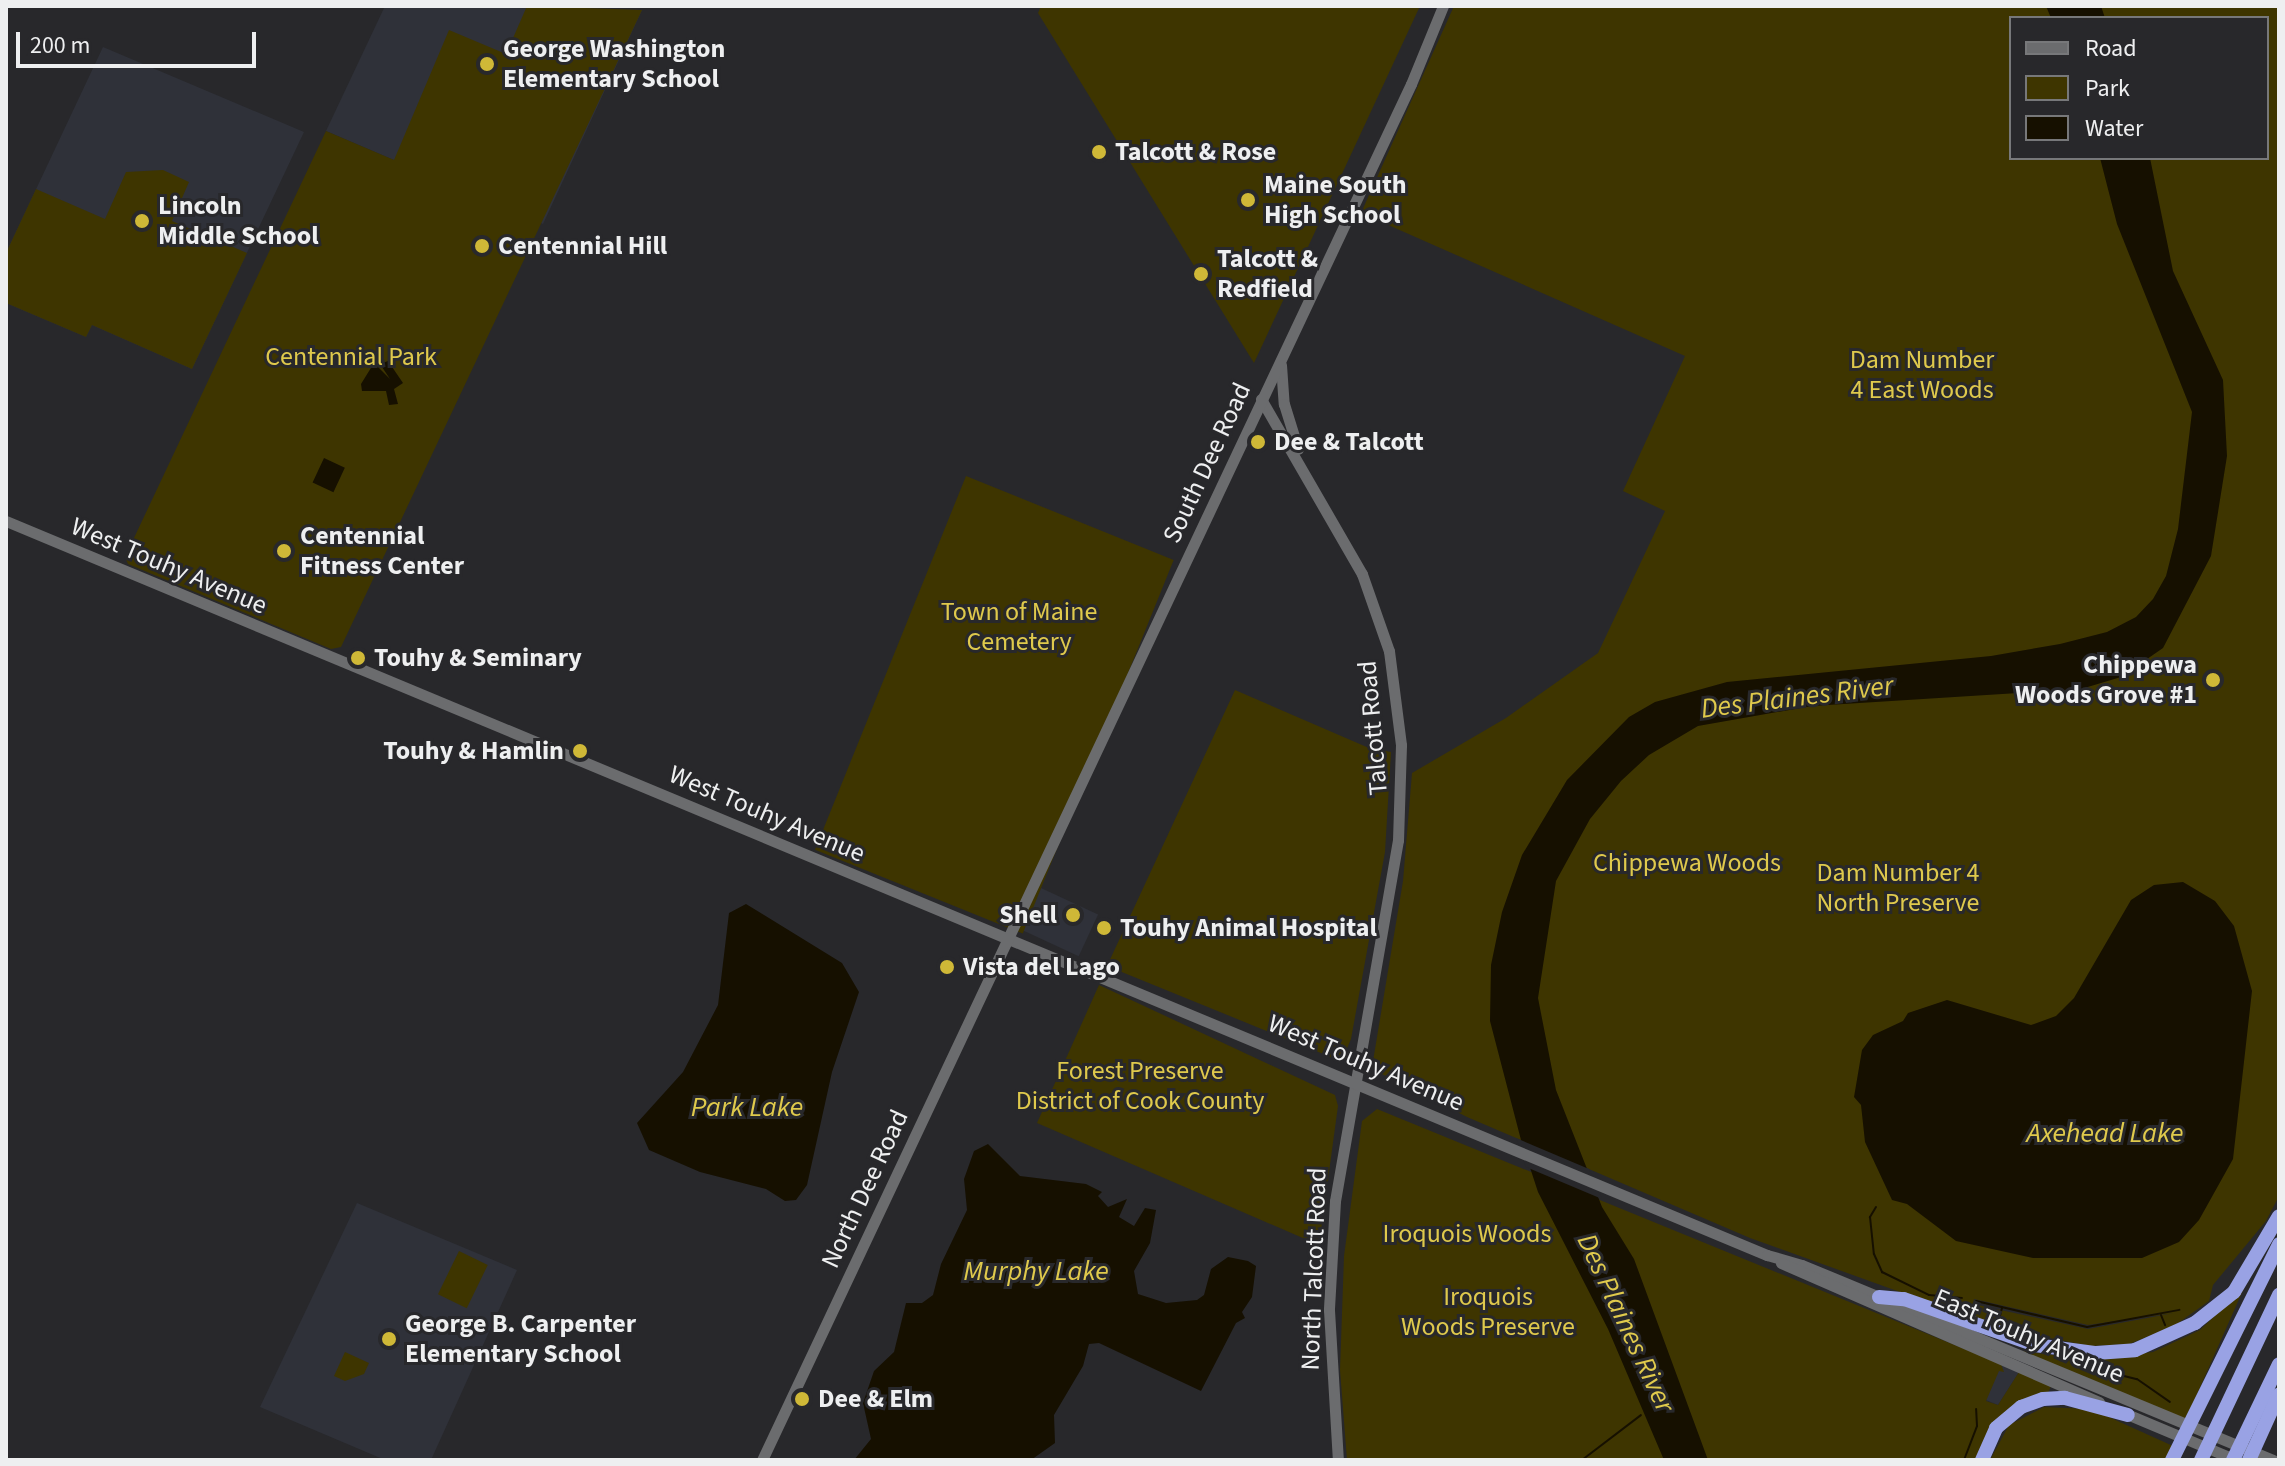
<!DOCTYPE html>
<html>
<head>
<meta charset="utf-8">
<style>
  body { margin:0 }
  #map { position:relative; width:2285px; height:1466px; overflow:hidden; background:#28282b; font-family:"Source Sans 3",sans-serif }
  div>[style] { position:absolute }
  .built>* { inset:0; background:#2f3139; transform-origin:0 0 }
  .green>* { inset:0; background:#3e3500; transform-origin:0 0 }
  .water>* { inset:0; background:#161000; transform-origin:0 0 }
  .pier>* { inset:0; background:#28282b }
  .stream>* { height:2px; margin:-1px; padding:0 1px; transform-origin:1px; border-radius:1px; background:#161000 }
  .secondary>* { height:11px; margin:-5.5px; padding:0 5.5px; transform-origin:5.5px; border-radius:5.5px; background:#6b6c6e }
  .motorway>* { height:14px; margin:-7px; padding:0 7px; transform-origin:7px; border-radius:7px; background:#99a2e4 }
  .dots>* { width:22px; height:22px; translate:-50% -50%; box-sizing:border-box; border:4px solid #28282b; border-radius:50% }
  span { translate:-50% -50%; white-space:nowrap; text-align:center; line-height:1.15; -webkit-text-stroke:6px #28282b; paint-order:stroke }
  .poi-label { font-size:26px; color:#eeeff0; font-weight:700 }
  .left { translate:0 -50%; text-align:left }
  .right { translate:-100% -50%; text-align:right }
  .park-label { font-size:26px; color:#dfc94c }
  .street-label { font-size:26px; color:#eeeff0 }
  .water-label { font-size:28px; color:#e0ca4c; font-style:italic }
  .frame { position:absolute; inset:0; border:8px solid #eeeff0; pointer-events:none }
  .legend { position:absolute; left:2009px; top:16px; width:260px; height:144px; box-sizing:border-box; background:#28282b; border:2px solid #77787a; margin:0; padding:10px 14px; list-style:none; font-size:24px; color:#eeeff0 }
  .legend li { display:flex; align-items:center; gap:16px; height:40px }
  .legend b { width:40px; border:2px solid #77787a }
  .scale { position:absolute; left:16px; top:32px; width:240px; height:36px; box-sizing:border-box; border:4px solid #eeeff0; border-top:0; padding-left:10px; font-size:24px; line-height:28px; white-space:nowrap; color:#eeeff0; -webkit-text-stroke:6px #28282b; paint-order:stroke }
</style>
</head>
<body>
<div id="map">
  <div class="built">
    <i style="clip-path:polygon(385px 6px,642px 10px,543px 224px,326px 131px)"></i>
    <i style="clip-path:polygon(103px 47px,304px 132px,192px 369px,92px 325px,86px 337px,6px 303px,6px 253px)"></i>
    <i style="left:1041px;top:888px;width:63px;height:46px;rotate:25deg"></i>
    <i style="clip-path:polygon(357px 1203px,517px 1270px,431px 1460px,385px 1460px,260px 1407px)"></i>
    <i style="clip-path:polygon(2001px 1364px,2019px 1372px,1998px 1405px,1986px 1400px)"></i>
  </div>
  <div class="green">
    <i style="clip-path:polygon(527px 6px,642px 10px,341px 647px,331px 649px,128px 564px,125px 557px,326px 131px,394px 160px,449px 30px,506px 54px)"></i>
    <i style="clip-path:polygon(1041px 6px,1420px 6px,1254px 363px,1038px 13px)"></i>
    <i style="clip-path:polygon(evenodd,1454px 6px,2279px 6px,2279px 1196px,2266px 1221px,2213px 1285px,2209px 1301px,2174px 1326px,2129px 1344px,2090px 1346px,2000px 1328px,1750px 1238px,1467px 1117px,1376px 1071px,1373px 1061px,1403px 881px,1412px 773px,1506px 718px,1598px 653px,1665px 511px,1623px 491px,1685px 356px,1361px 213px,1454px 6px,2011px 18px,2267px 18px,2267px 158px,2011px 158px,2011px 18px,1454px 6px,1974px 1299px,2088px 1325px,2174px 1313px,2088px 1329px,1973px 1304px,1974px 1299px)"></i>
    <i style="clip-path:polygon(163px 170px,189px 182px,172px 221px,247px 253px,192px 369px,92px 325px,86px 337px,6px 303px,6px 253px,36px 189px,105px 219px,126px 172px)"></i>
    <i style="left:966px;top:476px;width:224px;height:403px;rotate:22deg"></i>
    <i style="clip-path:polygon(1235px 690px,1369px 748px,1391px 752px,1385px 852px,1351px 1039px,1345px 1053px,1333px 1058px,1107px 966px)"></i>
    <i style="clip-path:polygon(1099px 985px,1335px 1095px,1338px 1106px,1319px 1245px,1037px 1123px)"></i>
    <i style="clip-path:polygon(1377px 1109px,2001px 1364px,2004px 1372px,1999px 1371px,1986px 1401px,1998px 1405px,2019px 1372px,2051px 1386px,2048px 1393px,1992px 1425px,1977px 1460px,1347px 1460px,1340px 1370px,1344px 1256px,1362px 1121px)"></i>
    <i style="left:459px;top:1251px;width:32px;height:48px;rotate:26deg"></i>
    <i style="clip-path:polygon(2244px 1288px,2186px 1419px,2021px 1351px,2093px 1360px,2153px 1352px,2200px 1330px)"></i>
    <i style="clip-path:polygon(345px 1352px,369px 1363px,364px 1374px,345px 1381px,334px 1376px)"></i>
    <i style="clip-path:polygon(2044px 1407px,2091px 1409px,2173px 1446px,2165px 1460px,1990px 1460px,2009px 1425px)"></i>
  </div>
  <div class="water">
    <i style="clip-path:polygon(2046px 6px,2101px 6px,2105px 18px,2051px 18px)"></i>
    <i style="clip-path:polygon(2100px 158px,2150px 158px,2173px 271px,2223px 380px,2227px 456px,2211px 556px,2163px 648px,2121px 677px,2081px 689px,1812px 706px,1698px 726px,1649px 755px,1621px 781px,1590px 819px,1556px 881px,1538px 998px,1556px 1090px,1602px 1207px,1634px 1259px,1708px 1460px,1664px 1460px,1608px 1329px,1538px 1192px,1521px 1140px,1490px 1021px,1491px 965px,1502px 912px,1522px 855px,1567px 780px,1629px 717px,1655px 702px,1727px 682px,1991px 656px,2060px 644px,2107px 632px,2136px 617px,2153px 599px,2166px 576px,2178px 529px,2192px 412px,2117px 224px)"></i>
    <i style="clip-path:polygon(388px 361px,403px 383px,394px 389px,398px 404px,389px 405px,386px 391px,362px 391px,361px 384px,374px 363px,390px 379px,380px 364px)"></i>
    <i style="left:324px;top:458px;width:23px;height:27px;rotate:25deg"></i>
    <i style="clip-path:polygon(2183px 882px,2215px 901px,2234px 926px,2252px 991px,2233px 1159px,2199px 1220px,2179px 1242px,2142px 1258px,2033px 1258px,1956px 1241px,1907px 1204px,1892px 1200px,1865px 1142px,1861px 1105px,1854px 1097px,1862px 1050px,1873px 1035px,1903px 1021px,1908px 1013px,1947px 1000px,2031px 1025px,2056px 1016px,2074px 998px,2131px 900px,2154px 885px)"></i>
    <i style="clip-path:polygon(746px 904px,842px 963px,859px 992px,832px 1072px,807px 1185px,796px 1200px,785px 1201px,766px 1189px,700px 1172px,649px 1150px,637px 1123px,683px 1072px,718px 1005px,729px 913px)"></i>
    <i style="clip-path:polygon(988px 1144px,1020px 1176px,1086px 1184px,1102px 1192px,1098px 1196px,1108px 1207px,1127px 1199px,1119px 1217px,1134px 1226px,1145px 1208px,1156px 1210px,1150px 1243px,1134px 1271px,1138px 1294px,1166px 1303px,1197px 1300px,1204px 1295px,1211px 1269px,1228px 1257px,1248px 1261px,1256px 1266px,1252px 1297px,1242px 1312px,1245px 1318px,1236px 1323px,1201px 1391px,1099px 1343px,1089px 1344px,1083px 1366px,1054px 1415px,1055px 1443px,1031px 1460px,854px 1460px,871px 1439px,863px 1403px,874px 1371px,894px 1352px,906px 1303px,922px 1303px,933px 1295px,941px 1264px,967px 1210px,964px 1179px,974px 1151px)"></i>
  </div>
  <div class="pier">
    <i style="clip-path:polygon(1516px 1138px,1589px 1169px,1602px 1199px,1526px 1167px)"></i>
  </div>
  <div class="stream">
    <i style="left:1876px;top:1207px;width:12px;rotate:121deg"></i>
    <i style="left:1870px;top:1217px;width:37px;rotate:84deg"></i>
    <i style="left:1874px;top:1254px;width:20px;rotate:66deg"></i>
    <i style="left:1882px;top:1272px;width:52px;rotate:26.1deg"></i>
    <i style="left:1929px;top:1295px;width:33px;rotate:5deg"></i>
    <i style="left:1976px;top:1301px;width:114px;rotate:13.2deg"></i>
    <i style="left:2087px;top:1327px;width:94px;rotate:-10.5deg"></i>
    <i style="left:2161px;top:1315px;width:11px;rotate:68deg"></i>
    <i style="left:1998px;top:1323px;width:16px;rotate:-75deg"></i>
    <i style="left:2104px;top:1371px;width:34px;rotate:14deg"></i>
    <i style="left:2137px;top:1379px;width:40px;rotate:34.9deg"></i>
    <i style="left:2097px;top:1372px;width:9px;rotate:21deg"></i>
    <i style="left:1582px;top:1460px;width:74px;rotate:-37.3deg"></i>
    <i style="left:1964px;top:1460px;width:36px;rotate:-69deg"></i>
    <i style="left:1977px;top:1426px;width:17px;rotate:-93deg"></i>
  </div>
  <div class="secondary">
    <i style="left:1281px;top:365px;width:39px;rotate:86deg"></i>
    <i style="left:1284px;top:404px;width:47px;rotate:72.7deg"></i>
    <i style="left:1261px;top:399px;width:202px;rotate:60deg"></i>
    <i style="left:1362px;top:574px;width:82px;rotate:70.7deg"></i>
    <i style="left:1389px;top:651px;width:95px;rotate:82.7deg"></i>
    <i style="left:1401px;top:745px;width:95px;rotate:91.8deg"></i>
    <i style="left:1398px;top:840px;width:366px;rotate:99.9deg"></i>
    <i style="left:1335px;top:1201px;width:109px;rotate:93.2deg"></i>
    <i style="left:1329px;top:1310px;width:150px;rotate:86.6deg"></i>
    <i style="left:6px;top:521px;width:1908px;rotate:22.63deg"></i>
    <i style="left:1767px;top:1255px;width:36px;rotate:16deg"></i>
    <i style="left:1802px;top:1265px;width:510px;rotate:22.49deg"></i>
    <i style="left:1781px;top:1263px;width:347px;rotate:23.6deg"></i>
    <i style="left:2122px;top:1412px;width:124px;rotate:22.8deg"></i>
    <i style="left:762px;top:1460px;width:1521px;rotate:-64.75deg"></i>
    <i style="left:1411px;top:84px;width:84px;rotate:-67.7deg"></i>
  </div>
  <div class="motorway">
    <i style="left:1879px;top:1297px;width:25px;rotate:5deg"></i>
    <i style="left:1904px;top:1299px;width:139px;rotate:19.3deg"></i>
    <i style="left:2035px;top:1345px;width:62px;rotate:7.5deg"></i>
    <i style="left:2096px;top:1353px;width:39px;rotate:-4deg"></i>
    <i style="left:2135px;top:1350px;width:66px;rotate:-24.2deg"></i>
    <i style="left:2195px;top:1323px;width:50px;rotate:-38.5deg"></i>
    <i style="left:2234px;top:1292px;width:88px;rotate:-59.4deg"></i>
    <i style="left:1982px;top:1460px;width:35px;rotate:-66deg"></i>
    <i style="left:1996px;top:1428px;width:33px;rotate:-40deg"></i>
    <i style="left:2021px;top:1407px;width:23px;rotate:-20deg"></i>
    <i style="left:2043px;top:1399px;width:22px;rotate:-3deg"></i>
    <i style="left:2065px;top:1398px;width:65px;rotate:15.1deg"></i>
    <i style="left:2172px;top:1460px;width:241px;rotate:-63.6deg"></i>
    <i style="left:2201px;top:1460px;width:183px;rotate:-64.7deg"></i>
    <i style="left:2233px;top:1460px;width:106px;rotate:-64.4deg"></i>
    <i style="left:2249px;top:1460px;width:72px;rotate:-65.6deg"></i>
  </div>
  <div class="dots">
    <i style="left:487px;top:64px;background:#cfb837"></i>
    <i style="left:1099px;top:152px;background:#cfb837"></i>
    <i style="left:1248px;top:200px;background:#cfb837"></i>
    <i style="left:142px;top:221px;background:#cfb837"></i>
    <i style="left:482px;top:246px;background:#cfb837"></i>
    <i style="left:1201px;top:274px;background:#cfb837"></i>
    <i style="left:1258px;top:442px;background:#cfb837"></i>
    <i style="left:284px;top:551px;background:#cfb837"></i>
    <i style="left:358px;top:658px;background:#cfb837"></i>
    <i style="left:2213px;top:680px;background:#cfb837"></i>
    <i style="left:580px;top:751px;background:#cfb837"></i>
    <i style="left:1073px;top:915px;background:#cfb837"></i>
    <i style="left:1104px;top:928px;background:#cfb837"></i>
    <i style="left:947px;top:967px;background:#cfb837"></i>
    <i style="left:389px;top:1339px;background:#cfb837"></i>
    <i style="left:802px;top:1399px;background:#cfb837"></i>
  </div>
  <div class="poi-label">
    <span class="left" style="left:503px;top:64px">George Washington<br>Elementary School</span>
    <span class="left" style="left:1115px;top:152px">Talcott &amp; Rose</span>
    <span class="left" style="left:1264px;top:200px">Maine South<br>High School</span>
    <span class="left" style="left:158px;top:221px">Lincoln<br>Middle School</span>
    <span class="left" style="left:498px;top:246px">Centennial Hill</span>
    <span class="left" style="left:1217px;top:274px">Talcott &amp;<br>Redfield</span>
    <span class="left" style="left:1274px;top:442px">Dee &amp; Talcott</span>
    <span class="left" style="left:300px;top:551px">Centennial<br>Fitness Center</span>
    <span class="left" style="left:374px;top:658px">Touhy &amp; Seminary</span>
    <span class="right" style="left:2197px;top:680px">Chippewa<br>Woods Grove #1</span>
    <span class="right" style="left:564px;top:751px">Touhy &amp; Hamlin</span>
    <span class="right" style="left:1057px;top:915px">Shell</span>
    <span class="left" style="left:1120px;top:928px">Touhy Animal Hospital</span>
    <span class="left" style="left:963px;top:967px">Vista del Lago</span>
    <span class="left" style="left:405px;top:1339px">George B. Carpenter<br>Elementary School</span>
    <span class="left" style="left:818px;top:1399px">Dee &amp; Elm</span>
  </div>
  <div class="park-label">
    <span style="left:351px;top:357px">Centennial Park</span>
    <span style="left:1922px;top:375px">Dam Number<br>4 East Woods</span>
    <span style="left:1019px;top:627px">Town of Maine<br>Cemetery</span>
    <span style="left:1687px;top:863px">Chippewa Woods</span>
    <span style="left:1898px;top:888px">Dam Number 4<br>North Preserve</span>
    <span style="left:1140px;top:1086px">Forest Preserve<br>District of Cook County</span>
    <span style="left:1467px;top:1234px">Iroquois Woods</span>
    <span style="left:1488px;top:1312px">Iroquois<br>Woods Preserve</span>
  </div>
  <div class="street-label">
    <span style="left:1207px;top:463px;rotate:-65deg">South Dee Road</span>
    <span style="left:169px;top:566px;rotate:23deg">West Touhy Avenue</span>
    <span style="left:1373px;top:728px;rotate:-95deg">Talcott Road</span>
    <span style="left:767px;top:814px;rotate:23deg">West Touhy Avenue</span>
    <span style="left:1366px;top:1063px;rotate:23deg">West Touhy Avenue</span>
    <span style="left:865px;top:1189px;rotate:-65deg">North Dee Road</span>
    <span style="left:1314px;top:1269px;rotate:-88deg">North Talcott Road</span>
    <span style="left:2029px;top:1336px;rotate:23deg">East Touhy Avenue</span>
  </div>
  <div class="water-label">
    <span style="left:1797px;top:697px;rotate:-7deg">Des Plaines River</span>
    <span style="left:747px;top:1107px">Park Lake</span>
    <span style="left:2105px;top:1133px">Axehead Lake</span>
    <span style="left:1036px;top:1271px">Murphy Lake</span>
    <span style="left:1626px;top:1323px;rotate:65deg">Des Plaines River</span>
  </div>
  <div class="frame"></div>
  <ul class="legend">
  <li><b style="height:10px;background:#6b6c6e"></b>Road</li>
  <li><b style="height:22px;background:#3e3500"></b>Park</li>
  <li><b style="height:22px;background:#161000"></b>Water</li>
  </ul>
  <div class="scale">200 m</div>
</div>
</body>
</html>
